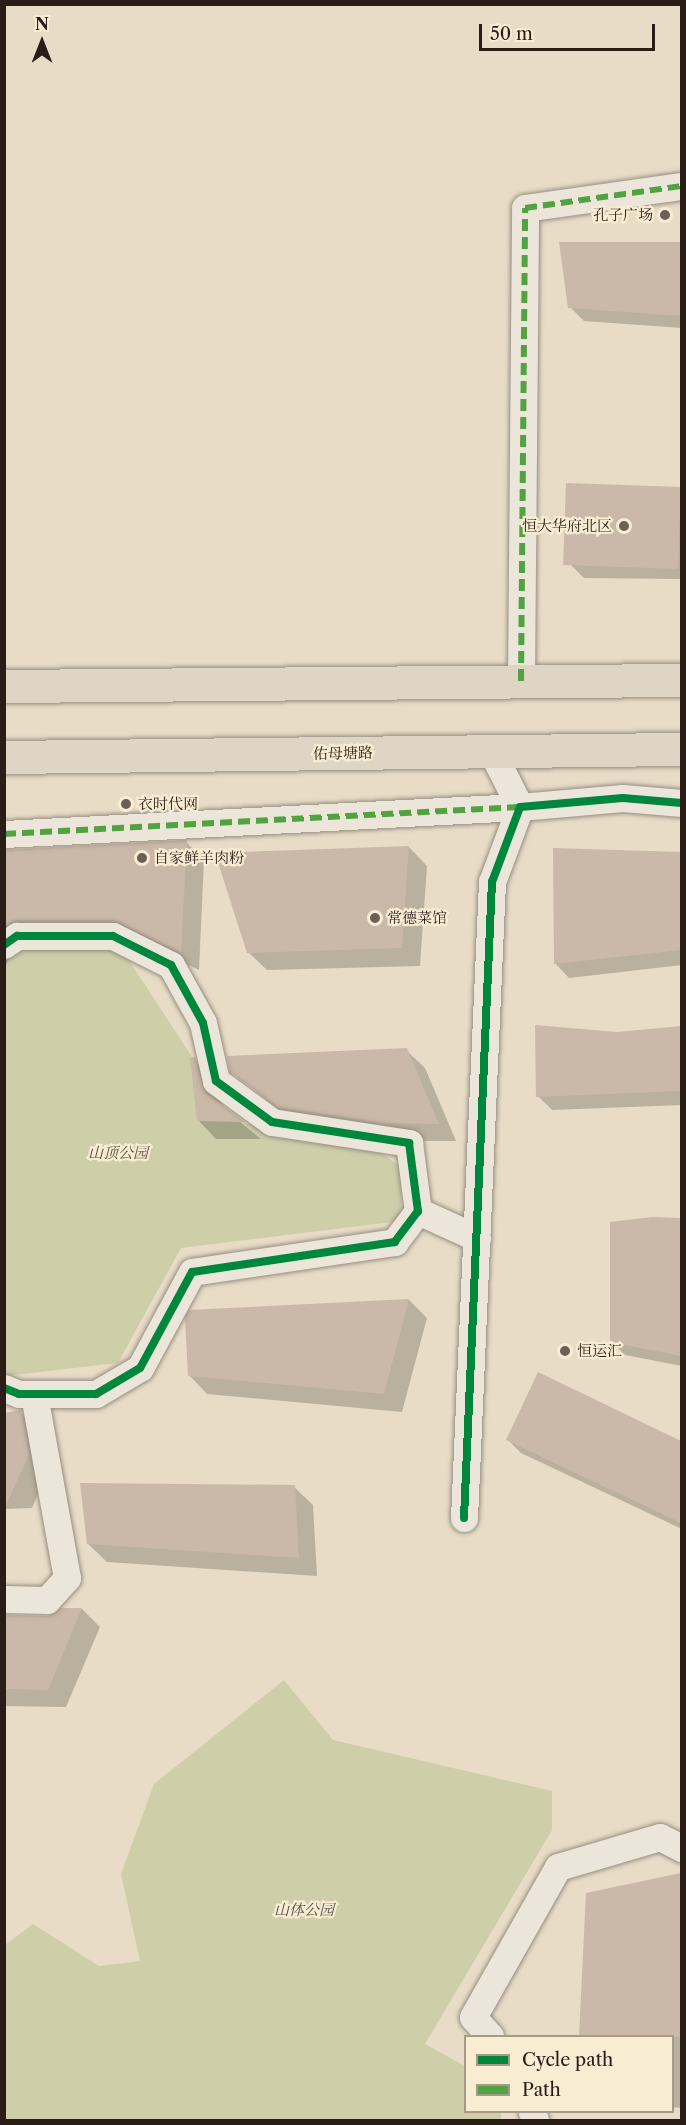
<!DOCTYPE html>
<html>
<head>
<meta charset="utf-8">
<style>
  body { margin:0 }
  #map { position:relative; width:686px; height:2125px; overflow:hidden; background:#e8dcc6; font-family:"Libre Caslon Text","Noto Serif SC",serif }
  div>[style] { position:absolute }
  .green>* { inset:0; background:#cecea9 }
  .shadow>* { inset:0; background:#0003 }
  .building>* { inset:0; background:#cab8a8; transform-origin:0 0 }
  .roads { filter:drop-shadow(0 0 2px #978e81) drop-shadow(0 0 2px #978e81) }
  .street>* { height:27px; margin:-13.5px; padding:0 13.5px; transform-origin:13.5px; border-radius:13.5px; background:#ebe5da }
  .primary>* { height:33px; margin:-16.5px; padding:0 16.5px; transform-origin:16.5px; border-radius:16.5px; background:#dfd5c5 }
  .quiet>* { height:6px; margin-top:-3px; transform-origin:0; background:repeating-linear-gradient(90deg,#51a240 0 12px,transparent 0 18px) }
  .cycleway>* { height:8px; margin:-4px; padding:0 4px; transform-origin:4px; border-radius:4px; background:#00873e }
  .dots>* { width:16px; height:16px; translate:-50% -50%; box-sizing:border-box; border:3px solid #f8ecd2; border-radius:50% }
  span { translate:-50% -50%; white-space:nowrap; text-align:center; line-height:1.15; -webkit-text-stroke:4.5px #f8ecd2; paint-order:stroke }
  .poi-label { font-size:15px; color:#2a1d18 }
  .right { translate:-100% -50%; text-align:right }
  .left { translate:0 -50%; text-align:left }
  .street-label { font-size:15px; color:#2a1d18 }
  .park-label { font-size:15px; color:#554f3d; font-style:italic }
  .frame { position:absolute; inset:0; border:6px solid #2a1d18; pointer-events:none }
  .legend { position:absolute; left:464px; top:2035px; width:210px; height:78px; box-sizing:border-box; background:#f8ecd2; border:2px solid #a69988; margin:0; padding:8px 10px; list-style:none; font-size:18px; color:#2a1d18 }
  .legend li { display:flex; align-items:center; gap:12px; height:30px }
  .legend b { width:30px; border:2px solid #a69988 }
  .north { position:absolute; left:12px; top:12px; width:60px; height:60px; -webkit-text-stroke:4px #f8ecd2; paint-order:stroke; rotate:0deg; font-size:16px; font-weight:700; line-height:24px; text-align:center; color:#2a1d18 }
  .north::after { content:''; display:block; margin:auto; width:21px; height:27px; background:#2a1d18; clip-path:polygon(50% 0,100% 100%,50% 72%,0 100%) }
  .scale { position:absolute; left:479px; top:24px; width:176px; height:27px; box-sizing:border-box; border:3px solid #2a1d18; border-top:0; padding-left:8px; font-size:18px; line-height:21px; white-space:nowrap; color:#2a1d18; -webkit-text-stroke:4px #f8ecd2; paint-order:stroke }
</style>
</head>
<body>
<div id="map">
  <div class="green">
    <i style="clip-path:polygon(113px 936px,234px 1121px,366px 1142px,401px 1167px,401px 1221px,181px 1248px,118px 1363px,5px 1376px,5px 962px,22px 949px)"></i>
    <i style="clip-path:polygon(284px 1680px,333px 1740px,552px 1791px,552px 1830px,425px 2044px,465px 2066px,466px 2112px,501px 2112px,501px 2120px,5px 2120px,5px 1945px,33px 1924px,99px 1966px,140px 1961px,121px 1874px,154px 1784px)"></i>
  </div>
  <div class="shadow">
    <i style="clip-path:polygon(561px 243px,682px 243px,682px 328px,584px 321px,570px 307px)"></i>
    <i style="clip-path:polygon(568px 484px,682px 488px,682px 579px,584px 578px,570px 564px)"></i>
    <i style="clip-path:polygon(186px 842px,204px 860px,199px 970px,133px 938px,36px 938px,13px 951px,4px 969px,4px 851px)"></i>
    <i style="clip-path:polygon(409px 847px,427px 866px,420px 966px,267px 970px,248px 952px)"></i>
    <i style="clip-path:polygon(554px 850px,682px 854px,682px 965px,569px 978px,556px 964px)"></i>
    <i style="clip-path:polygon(682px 1028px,682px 1105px,552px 1110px,538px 1096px,617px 1034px)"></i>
    <i style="clip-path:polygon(406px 1050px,425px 1068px,456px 1141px,402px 1141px,298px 1125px,231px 1071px)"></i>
    <i style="clip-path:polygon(194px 1059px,213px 1077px,222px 1107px,261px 1139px,216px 1139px,198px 1120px)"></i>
    <i style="clip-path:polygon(653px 1218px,682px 1220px,682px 1366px,625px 1355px,611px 1341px)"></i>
    <i style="clip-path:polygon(409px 1300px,427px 1318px,402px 1412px,207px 1394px,189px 1375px)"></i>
    <i style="clip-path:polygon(539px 1374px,682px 1443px,682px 1529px,521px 1453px,507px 1439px)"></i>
    <i style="clip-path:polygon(20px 1412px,39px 1430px,47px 1474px,32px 1508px,4px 1509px,4px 1414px)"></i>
    <i style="clip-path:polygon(294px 1487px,313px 1505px,317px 1576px,107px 1562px,88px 1544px)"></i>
    <i style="clip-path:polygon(62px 1609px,82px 1609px,100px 1627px,66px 1707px,4px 1706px,4px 1616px,47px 1617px)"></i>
    <i style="clip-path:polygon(682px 1875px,682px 2108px,672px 2107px,672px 2036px,587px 1894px)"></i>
  </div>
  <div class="building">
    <i style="clip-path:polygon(559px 242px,681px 242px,681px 316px,568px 308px)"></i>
    <i style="left:566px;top:483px;width:115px;height:82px;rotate:2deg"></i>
    <i style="clip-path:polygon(187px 840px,181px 953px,114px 920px,17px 920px,4px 926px,4px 850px)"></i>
    <i style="clip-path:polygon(409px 846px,402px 948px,247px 953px,215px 853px)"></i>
    <i style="clip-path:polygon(553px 848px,681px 852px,681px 950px,554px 964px)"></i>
    <i style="clip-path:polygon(535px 1025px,617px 1032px,681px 1026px,681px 1091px,536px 1097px)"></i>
    <i style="clip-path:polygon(407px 1048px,439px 1124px,383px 1123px,278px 1107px,230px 1072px,227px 1056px)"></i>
    <i style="clip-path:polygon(195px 1057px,206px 1093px,245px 1122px,197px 1121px,190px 1058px)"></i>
    <i style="clip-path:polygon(653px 1217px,681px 1218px,681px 1356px,610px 1342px,610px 1222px)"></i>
    <i style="clip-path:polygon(409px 1299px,384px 1394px,188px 1376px,185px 1317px,189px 1310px)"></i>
    <i style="clip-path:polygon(538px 1372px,681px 1441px,681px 1523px,506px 1440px)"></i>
    <i style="clip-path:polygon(21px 1410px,29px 1454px,4px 1510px,4px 1413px)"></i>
    <i style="clip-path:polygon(80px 1483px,295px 1485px,299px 1558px,87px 1544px)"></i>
    <i style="clip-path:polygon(61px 1608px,82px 1608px,48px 1690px,4px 1689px,4px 1615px,47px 1616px)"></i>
    <i style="clip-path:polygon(681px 1873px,681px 2037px,579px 2037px,586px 1893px)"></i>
  </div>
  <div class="roads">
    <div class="street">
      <i style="left:521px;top:681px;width:473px;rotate:-89.5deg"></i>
      <i style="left:525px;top:208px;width:159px;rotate:-8deg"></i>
      <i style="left:4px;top:834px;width:517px;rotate:-3deg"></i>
      <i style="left:520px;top:807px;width:62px;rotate:-117deg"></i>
      <i style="left:4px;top:945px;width:16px;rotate:-35deg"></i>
      <i style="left:17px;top:936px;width:96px"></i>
      <i style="left:113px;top:936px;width:65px;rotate:26.6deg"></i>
      <i style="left:171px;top:965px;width:66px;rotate:61.1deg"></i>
      <i style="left:203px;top:1023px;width:59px;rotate:77.4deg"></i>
      <i style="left:216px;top:1081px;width:69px;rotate:36.2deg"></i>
      <i style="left:272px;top:1122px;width:139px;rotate:8.7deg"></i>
      <i style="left:409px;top:1143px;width:69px;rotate:82.5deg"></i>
      <i style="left:418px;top:1211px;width:39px;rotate:127deg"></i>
      <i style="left:395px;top:1242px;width:205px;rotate:171.6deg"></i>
      <i style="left:192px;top:1272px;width:109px;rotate:118.4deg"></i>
      <i style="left:140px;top:1368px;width:51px;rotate:149.4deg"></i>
      <i style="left:96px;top:1394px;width:77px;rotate:180deg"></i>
      <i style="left:19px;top:1394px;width:16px;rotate:-158deg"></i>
      <i style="left:418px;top:1211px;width:65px;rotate:24.6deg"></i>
      <i style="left:464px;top:1518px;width:637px;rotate:-87.48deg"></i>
      <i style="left:492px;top:882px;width:80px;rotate:-69.5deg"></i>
      <i style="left:520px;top:807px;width:103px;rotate:-5deg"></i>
      <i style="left:623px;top:798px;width:59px;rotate:4.8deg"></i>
      <i style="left:4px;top:1599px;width:43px;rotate:1.3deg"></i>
      <i style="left:47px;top:1600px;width:30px;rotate:-48deg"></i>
      <i style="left:67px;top:1578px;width:187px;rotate:-100.2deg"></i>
      <i style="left:490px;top:2036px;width:25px;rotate:-132deg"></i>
      <i style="left:473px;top:2017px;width:172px;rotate:-60.5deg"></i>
      <i style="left:558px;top:1867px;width:106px;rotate:-16.4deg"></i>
      <i style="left:660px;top:1837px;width:25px;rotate:27deg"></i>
      <i style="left:532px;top:2112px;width:9px;rotate:69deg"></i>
    </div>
    <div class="primary">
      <i style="left:4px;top:686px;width:678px;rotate:-0.51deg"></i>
      <i style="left:4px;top:757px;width:678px;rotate:-0.68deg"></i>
    </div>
  </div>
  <div class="quiet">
    <i style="left:521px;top:681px;width:473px;rotate:-89.5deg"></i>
    <i style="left:525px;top:208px;width:159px;rotate:-8deg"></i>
    <i style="left:4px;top:834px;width:517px;rotate:-3deg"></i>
  </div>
  <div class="cycleway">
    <i style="left:4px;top:945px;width:16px;rotate:-35deg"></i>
    <i style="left:17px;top:936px;width:96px"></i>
    <i style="left:113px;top:936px;width:65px;rotate:26.6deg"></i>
    <i style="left:171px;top:965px;width:66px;rotate:61.1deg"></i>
    <i style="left:203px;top:1023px;width:59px;rotate:77.4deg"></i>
    <i style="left:216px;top:1081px;width:69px;rotate:36.2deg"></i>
    <i style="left:272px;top:1122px;width:139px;rotate:8.7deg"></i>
    <i style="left:409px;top:1143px;width:69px;rotate:82.5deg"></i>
    <i style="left:418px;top:1211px;width:39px;rotate:127deg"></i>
    <i style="left:395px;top:1242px;width:205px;rotate:171.6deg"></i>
    <i style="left:192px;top:1272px;width:109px;rotate:118.4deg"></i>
    <i style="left:140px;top:1368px;width:51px;rotate:149.4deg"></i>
    <i style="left:96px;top:1394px;width:77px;rotate:180deg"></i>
    <i style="left:19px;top:1394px;width:16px;rotate:-158deg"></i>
    <i style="left:464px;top:1518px;width:637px;rotate:-87.48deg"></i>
    <i style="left:492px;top:882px;width:80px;rotate:-69.5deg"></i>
    <i style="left:520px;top:807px;width:103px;rotate:-5deg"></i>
    <i style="left:623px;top:798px;width:59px;rotate:4.8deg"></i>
  </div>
  <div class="dots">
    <i style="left:665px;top:215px;background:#6c6055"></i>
    <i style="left:624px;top:526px;background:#6c6055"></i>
    <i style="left:126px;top:804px;background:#6c6055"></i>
    <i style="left:142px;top:858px;background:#6c6055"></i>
    <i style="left:375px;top:918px;background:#6c6055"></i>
    <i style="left:565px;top:1351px;background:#6c6055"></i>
  </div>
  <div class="poi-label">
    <span class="right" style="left:653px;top:215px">孔子广场</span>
    <span class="right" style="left:612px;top:526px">恒大华府北区</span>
    <span class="left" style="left:138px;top:804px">衣时代网</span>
    <span class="left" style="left:154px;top:858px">自家鲜羊肉粉</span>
    <span class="left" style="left:387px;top:918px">常德菜馆</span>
    <span class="left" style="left:577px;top:1351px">恒运汇</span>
  </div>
  <div class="street-label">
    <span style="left:343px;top:753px;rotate:-1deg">佑母塘路</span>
  </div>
  <div class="park-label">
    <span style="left:118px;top:1153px">山顶公园</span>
    <span style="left:304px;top:1910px">山体公园</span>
  </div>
  <div class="frame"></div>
  <ul class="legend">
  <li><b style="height:8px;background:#00873e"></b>Cycle path</li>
  <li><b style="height:8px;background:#51a240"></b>Path</li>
  </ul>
  <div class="north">N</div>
  <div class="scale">50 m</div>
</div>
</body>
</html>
